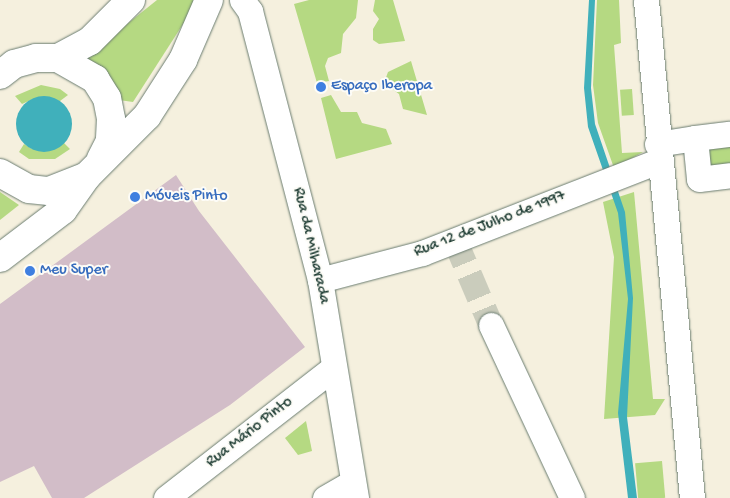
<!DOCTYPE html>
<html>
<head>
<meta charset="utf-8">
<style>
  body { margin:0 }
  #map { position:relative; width:730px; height:498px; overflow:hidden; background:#f5f0de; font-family:"Gochi Hand",sans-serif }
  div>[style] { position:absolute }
  .industrial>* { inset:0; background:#d2bdc8 }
  .green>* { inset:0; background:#b5d982; transform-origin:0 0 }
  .water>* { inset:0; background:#40b0bb }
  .round { border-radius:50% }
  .minor-tunnel>* { height:25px; margin-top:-12.5px; transform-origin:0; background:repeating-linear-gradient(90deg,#caccbc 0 25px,transparent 0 37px) }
  .roads { filter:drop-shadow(0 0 1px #6a7c70) drop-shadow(0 0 1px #6a7c70) }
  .minor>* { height:25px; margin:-12.5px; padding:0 12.5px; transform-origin:12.5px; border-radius:12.5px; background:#fff }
  .major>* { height:28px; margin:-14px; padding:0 14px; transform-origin:14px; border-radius:14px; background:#fff }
  .dots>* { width:14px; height:14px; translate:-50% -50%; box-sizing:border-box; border:2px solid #fdfcf7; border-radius:50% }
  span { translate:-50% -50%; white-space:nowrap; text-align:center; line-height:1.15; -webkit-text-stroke:4px #fdfcf7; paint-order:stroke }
  .shop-label { font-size:16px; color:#366cbe }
  .left { translate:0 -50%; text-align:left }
  .street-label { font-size:16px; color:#1f3d34 }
</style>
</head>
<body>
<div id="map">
  <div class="industrial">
    <i style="clip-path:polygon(176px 175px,199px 211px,305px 347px,230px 405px,84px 498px,52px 498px,34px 466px,0 482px,0 304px)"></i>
  </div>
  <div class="green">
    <i style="clip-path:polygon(157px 0,193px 0,194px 7px,133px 102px,112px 99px,82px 60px)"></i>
    <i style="clip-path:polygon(309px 0,358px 0,356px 18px,343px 34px,341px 53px,328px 58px,325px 66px,329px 81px,317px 83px,294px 4px)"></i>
    <i style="clip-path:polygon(375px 0,393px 0,405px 41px,379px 44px,373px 40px,373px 29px,379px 19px,373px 11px)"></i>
    <i style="clip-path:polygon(597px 0,619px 0,621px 43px,614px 45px,622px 153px,643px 152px,614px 168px,598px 123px,593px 85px)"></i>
    <i style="clip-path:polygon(411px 61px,427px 115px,403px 109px,399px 94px,384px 83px,388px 72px)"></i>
    <i style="clip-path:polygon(41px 85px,60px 89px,68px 95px,60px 101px,33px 99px,22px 104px,15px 96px)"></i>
    <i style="left:632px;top:89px;width:26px;height:12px;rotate:86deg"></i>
    <i style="clip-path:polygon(331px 95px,341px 112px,357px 112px,362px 123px,386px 129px,392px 144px,336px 159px,321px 98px)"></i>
    <i style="clip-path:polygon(730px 134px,730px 175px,699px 179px,695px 138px)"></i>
    <i style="clip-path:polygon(64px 143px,70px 149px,55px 159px,29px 159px,19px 152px,24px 144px,32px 149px,57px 148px)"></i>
    <i style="clip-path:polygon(0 192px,19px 205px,0 220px)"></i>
    <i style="clip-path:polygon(634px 192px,653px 399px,665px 399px,655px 415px,604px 419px,614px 257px,603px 202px)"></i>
    <i style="clip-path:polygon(306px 421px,312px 451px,298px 455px,285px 438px)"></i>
    <i style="left:662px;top:461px;width:37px;height:27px;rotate:85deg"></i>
  </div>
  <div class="water">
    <i style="clip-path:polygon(589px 0,595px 0,591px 88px,595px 124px,625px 212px,633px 298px,627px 417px,637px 498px,628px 498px,618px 413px,628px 299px,618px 213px,588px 127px,584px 88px)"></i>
    <i class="round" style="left:16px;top:96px;width:56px;height:56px"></i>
  </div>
  <div class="minor-tunnel">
    <i style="left:455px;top:240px;width:92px;rotate:67deg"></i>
  </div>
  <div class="roads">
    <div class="minor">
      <i style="left:242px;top:0;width:14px;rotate:54deg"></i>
      <i style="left:250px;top:11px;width:278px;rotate:75.4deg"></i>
      <i style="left:320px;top:280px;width:221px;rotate:80.6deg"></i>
      <i style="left:646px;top:0;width:500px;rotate:84.72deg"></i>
      <i style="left:695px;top:138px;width:35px;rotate:-7deg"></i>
      <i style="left:657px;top:144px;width:38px;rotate:-9deg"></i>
      <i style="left:695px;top:138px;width:41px;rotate:84.4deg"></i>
      <i style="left:699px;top:179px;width:31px;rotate:-7deg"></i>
      <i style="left:320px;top:280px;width:106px;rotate:-14.8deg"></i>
      <i style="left:422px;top:253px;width:253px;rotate:-21.3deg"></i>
      <i style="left:491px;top:325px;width:191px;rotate:64.9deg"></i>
      <i style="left:166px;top:498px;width:212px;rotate:-37.9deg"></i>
      <i style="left:325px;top:498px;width:32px;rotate:-30deg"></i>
    </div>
    <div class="major">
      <i style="left:58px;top:58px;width:36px;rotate:-28deg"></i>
      <i style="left:90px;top:41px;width:58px;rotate:-45deg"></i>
      <i style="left:0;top:75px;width:18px;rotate:-38deg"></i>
      <i style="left:14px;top:64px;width:23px;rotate:-15deg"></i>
      <i style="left:36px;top:58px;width:22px"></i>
      <i style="left:58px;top:58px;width:43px;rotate:29.6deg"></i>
      <i style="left:95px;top:79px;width:22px;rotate:58deg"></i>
      <i style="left:107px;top:98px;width:21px;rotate:79deg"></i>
      <i style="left:111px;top:119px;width:22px;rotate:93deg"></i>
      <i style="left:110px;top:141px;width:20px;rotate:117deg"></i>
      <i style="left:0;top:173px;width:33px;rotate:29deg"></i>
      <i style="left:29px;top:189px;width:20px;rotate:6deg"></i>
      <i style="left:49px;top:191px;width:41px;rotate:-21.5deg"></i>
      <i style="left:0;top:258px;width:79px;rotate:-37.3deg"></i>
      <i style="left:63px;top:210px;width:42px;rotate:-54.8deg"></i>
      <i style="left:87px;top:176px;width:85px;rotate:-45deg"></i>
      <i style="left:147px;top:116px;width:67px;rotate:-57.3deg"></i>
      <i style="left:183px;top:60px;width:65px;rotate:-66.6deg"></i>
    </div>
  </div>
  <div class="dots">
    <i style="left:321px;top:87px;background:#3f7fe0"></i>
    <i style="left:135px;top:197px;background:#3f7fe0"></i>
    <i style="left:30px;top:271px;background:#3f7fe0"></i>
  </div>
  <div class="shop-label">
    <span class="left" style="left:331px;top:87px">Espaço Iberopa</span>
    <span class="left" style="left:145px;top:197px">Móveis Pinto</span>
    <span class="left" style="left:40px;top:271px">Meu Super</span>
  </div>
  <div class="street-label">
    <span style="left:490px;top:225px;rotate:-21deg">Rua 12 de Julho de 1997</span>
    <span style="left:310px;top:246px;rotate:77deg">Rua da Milharada</span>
    <span style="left:250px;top:433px;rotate:-38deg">Rua Mário Pinto</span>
  </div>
</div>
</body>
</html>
